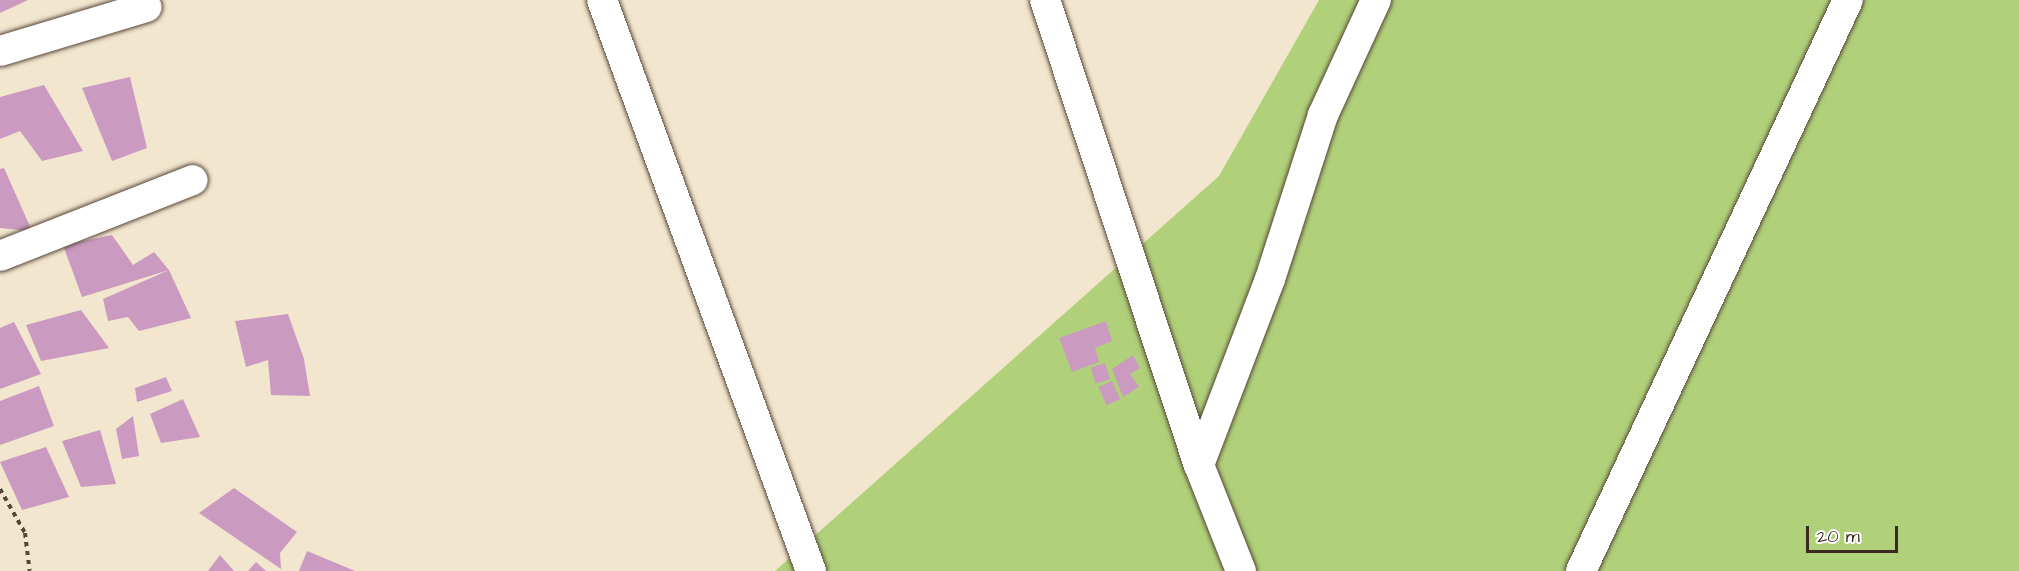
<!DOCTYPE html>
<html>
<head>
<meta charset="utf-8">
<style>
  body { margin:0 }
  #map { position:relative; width:2019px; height:571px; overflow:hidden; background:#f2e6ce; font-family:"Architects Daughter",sans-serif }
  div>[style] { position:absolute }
  .green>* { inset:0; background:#b0d17a }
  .building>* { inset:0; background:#cb9ac0; transform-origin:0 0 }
  .path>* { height:4px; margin-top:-2px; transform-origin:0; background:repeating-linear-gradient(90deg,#564638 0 4.5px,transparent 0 9px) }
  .roads { filter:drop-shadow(0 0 2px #564638) drop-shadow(0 0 2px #564638) }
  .minor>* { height:30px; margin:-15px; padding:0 15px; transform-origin:15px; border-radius:15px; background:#fff }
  span { translate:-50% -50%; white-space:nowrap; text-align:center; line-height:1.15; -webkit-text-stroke:4.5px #fff; paint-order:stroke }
  .scale { position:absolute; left:1806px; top:526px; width:92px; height:27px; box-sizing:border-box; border:3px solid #3b2a1e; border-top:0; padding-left:8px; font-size:18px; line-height:21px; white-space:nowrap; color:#3b2a1e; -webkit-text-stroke:4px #fff; paint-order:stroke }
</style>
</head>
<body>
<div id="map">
  <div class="green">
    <i style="clip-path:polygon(1319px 0,2019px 0,2019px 571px,775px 571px,1219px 176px)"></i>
  </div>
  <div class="building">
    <i style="clip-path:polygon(0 0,28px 0,0 13px)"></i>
    <i style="clip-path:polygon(130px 77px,147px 148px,112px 161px,82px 88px)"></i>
    <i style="clip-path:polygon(44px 85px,83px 151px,42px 161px,20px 131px,0 139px,0 97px)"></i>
    <i style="clip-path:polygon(4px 168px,32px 231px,0 228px,0 169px)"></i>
    <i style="clip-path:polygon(112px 235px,133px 265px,154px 252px,169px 270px,191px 318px,139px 331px,128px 317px,108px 321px,103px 299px,169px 270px,82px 297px,63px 245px)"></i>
    <i style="clip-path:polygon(81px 310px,109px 348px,41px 361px,26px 325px)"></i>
    <i style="clip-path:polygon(288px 314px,304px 359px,310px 396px,271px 395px,268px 360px,246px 367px,235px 321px)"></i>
    <i style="clip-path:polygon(1106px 321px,1112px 341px,1095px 348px,1099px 362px,1072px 372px,1059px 338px)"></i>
    <i style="clip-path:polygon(14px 322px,41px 374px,0 389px,0 328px)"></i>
    <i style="clip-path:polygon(1133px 355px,1140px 368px,1130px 374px,1139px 387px,1123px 397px,1112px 369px)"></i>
    <i style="left:1105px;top:363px;width:17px;height:15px;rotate:73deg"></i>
    <i style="clip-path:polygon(166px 377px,172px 391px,137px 402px,135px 388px)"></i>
    <i style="left:1112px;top:381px;width:20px;height:15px;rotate:66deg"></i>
    <i style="clip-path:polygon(39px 386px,54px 426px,0 445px,0 401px)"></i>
    <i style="clip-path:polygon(183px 399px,200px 437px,161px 443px,150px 414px)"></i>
    <i style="clip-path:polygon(133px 416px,139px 456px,122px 459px,116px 429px)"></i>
    <i style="clip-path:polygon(100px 430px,116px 484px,81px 487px,62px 441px)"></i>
    <i style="clip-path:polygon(46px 447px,69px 497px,22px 510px,0 462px)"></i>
    <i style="clip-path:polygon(234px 488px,297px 532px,280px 553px,281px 569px,199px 513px)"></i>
    <i style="clip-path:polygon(307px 551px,355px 571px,299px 571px)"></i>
    <i style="clip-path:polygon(220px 555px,234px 571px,208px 571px)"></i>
    <i style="clip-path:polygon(256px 562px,266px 571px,248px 571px)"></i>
  </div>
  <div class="path">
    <i style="left:0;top:489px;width:51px;rotate:60.4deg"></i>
    <i style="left:25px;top:533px;width:38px;rotate:83deg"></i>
  </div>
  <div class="roads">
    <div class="minor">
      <i style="left:602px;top:0;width:608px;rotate:69.9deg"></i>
      <i style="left:1045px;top:0;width:490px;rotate:71.7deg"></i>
      <i style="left:1199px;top:465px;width:114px;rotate:68.4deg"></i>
      <i style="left:0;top:51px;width:153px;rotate:-16.7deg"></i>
      <i style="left:0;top:256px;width:207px;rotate:-21.5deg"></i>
      <i style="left:1199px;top:465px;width:199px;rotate:-69.1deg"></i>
      <i style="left:1270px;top:279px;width:172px;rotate:-72.1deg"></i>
      <i style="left:1323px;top:115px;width:127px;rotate:-65.3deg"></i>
      <i style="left:1581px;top:571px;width:630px;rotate:-64.94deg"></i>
    </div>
  </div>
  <div class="scale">20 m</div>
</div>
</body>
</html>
